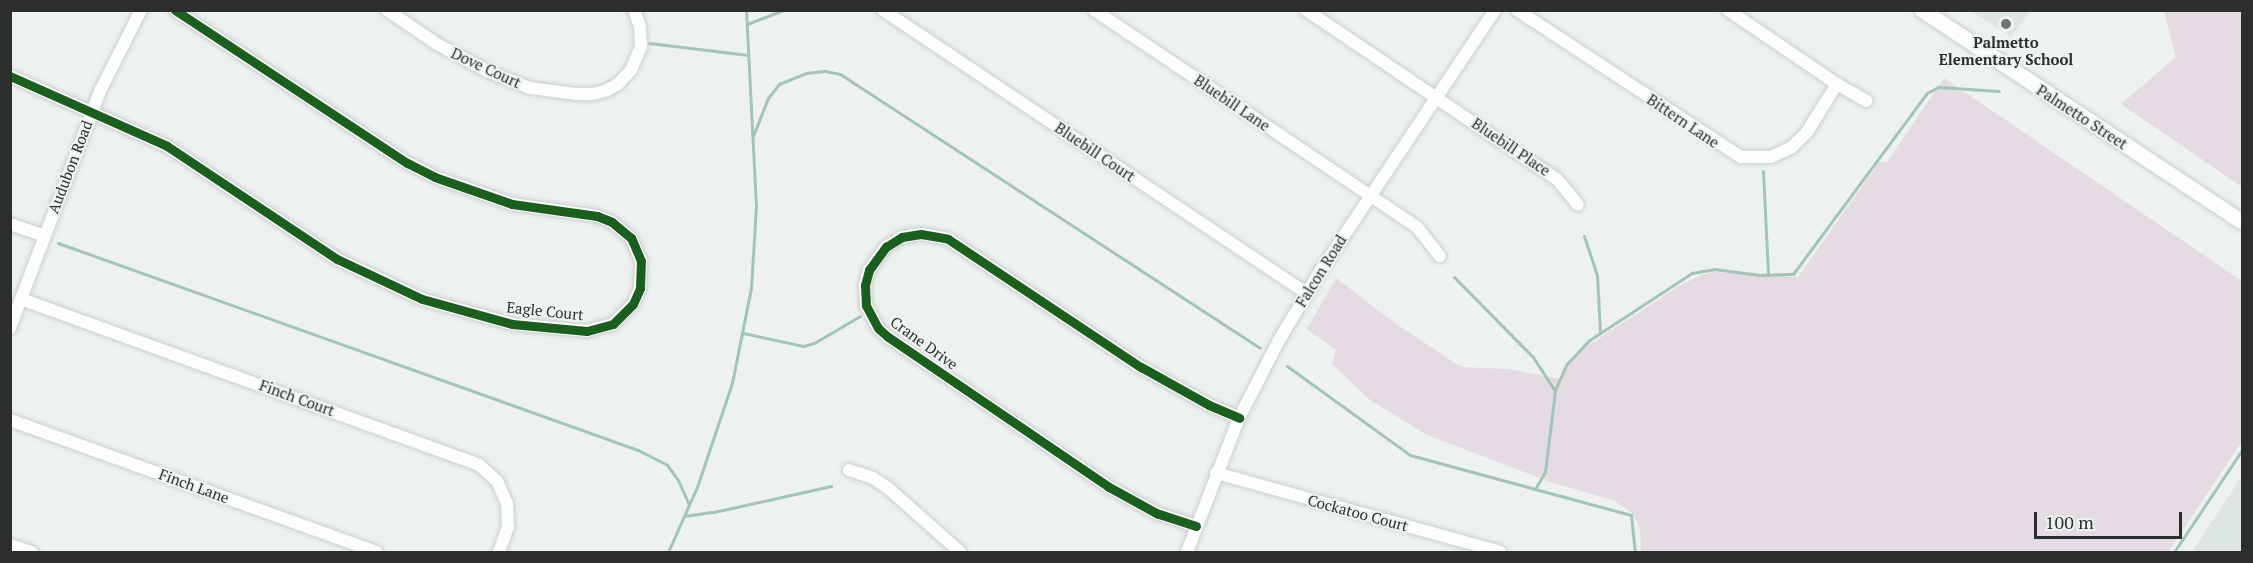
<!DOCTYPE html>
<html>
<head>
<meta charset="utf-8">
<style>
  body { margin:0 }
  #map { position:relative; width:2253px; height:563px; overflow:hidden; background:#edf2f0; font-family:"PT Serif",serif }
  div>[style] { position:absolute }
  .built>* { inset:0; background:#dde6e1 }
  .green>* { inset:0; background:#e5dce3 }
  .stream>* { height:3px; margin:-1.5px; padding:0 1.5px; transform-origin:1.5px; border-radius:1.5px; background:#a6c3b7 }
  .roads { filter:drop-shadow(0 0 2px #cbcecd) drop-shadow(0 0 2px #cbcecd) }
  .minor>* { height:12px; margin:-6px; padding:0 6px; transform-origin:6px; border-radius:6px; background:#fcfdfd }
  .major>* { height:15px; margin:-7.5px; padding:0 7.5px; transform-origin:7.5px; border-radius:7.5px; background:#fcfdfd }
  .cycleway>* { height:9px; margin:-4.5px; padding:0 4.5px; transform-origin:4.5px; border-radius:4.5px; background:#1b5e20 }
  .dots>* { width:16px; height:16px; translate:-50% -50%; box-sizing:border-box; border:3px solid #ecf3f0; border-radius:50% }
  span { translate:-50% -50%; white-space:nowrap; text-align:center; line-height:1.15; -webkit-text-stroke:4.5px #ecf3f0; paint-order:stroke }
  .poi-label { font-size:15px; color:#2b2e2d; font-weight:700 }
  .street-label { font-size:15px; color:#2b2e2d }
  .frame { position:absolute; inset:0; border:12px solid #2b2e2d; pointer-events:none }
  .scale { position:absolute; left:2034px; top:512px; width:148px; height:27px; box-sizing:border-box; border:3px solid #2b2e2d; border-top:0; padding-left:8px; font-size:18px; line-height:21px; white-space:nowrap; color:#2b2e2d; -webkit-text-stroke:4px #ecf3f0; paint-order:stroke }
</style>
</head>
<body>
<div id="map">
  <div class="built">
    <i style="clip-path:polygon(1971px 11px,2030px 11px,2011px 37px)"></i>
    <i style="clip-path:polygon(2242px 476px,2242px 552px,2192px 552px)"></i>
  </div>
  <div class="green">
    <i style="clip-path:polygon(2164px 11px,2242px 11px,2242px 187px,2121px 104px,2176px 57px)"></i>
    <i style="clip-path:polygon(1944px 78px,2242px 281px,2242px 441px,2168px 552px,1641px 552px,1640px 529px,1633px 514px,1625px 508px,1613px 500px,1553px 483px,1427px 435px,1370px 400px,1332px 364px,1336px 350px,1307px 329px,1336px 278px,1395px 323px,1461px 367px,1509px 369px,1559px 379px,1578px 352px,1679px 286px,1701px 275px,1716px 272px,1798px 277px,1874px 169px,1879px 162px,1887px 162px)"></i>
  </div>
  <div class="stream">
    <i style="left:747px;top:24px;width:39px;rotate:-21deg"></i>
    <i style="left:649px;top:43px;width:100px;rotate:6.9deg"></i>
    <i style="left:753px;top:136px;width:41px;rotate:-68.5deg"></i>
    <i style="left:768px;top:98px;width:18px;rotate:-52deg"></i>
    <i style="left:779px;top:84px;width:29px;rotate:-22deg"></i>
    <i style="left:806px;top:73px;width:19px;rotate:-6deg"></i>
    <i style="left:825px;top:71px;width:15px;rotate:11deg"></i>
    <i style="left:840px;top:74px;width:501px;rotate:33.12deg"></i>
    <i style="left:1763px;top:171px;width:104px;rotate:87.2deg"></i>
    <i style="left:1584px;top:236px;width:41px;rotate:71.6deg"></i>
    <i style="left:1597px;top:275px;width:58px;rotate:87deg"></i>
    <i style="left:58px;top:243px;width:616px;rotate:19.64deg"></i>
    <i style="left:638px;top:450px;width:33px;rotate:27deg"></i>
    <i style="left:667px;top:465px;width:19px;rotate:54deg"></i>
    <i style="left:678px;top:480px;width:27px;rotate:66deg"></i>
    <i style="left:1454px;top:277px;width:112px;rotate:45.4deg"></i>
    <i style="left:1533px;top:357px;width:38px;rotate:57deg"></i>
    <i style="left:743px;top:333px;width:61px;rotate:12.2deg"></i>
    <i style="left:803px;top:346px;width:11px;rotate:-15deg"></i>
    <i style="left:814px;top:343px;width:53px;rotate:-30.4deg"></i>
    <i style="left:1287px;top:366px;width:152px;rotate:35.9deg"></i>
    <i style="left:1410px;top:455px;width:229px;rotate:15.2deg"></i>
    <i style="left:1631px;top:515px;width:37px;rotate:84deg"></i>
    <i style="left:1535px;top:489px;width:20px;rotate:-60deg"></i>
    <i style="left:1545px;top:472px;width:83px;rotate:-83deg"></i>
    <i style="left:1555px;top:390px;width:27px;rotate:-66deg"></i>
    <i style="left:1566px;top:365px;width:33px;rotate:-47deg"></i>
    <i style="left:1588px;top:341px;width:124px;rotate:-33.2deg"></i>
    <i style="left:1692px;top:273px;width:22px;rotate:-10deg"></i>
    <i style="left:1714px;top:269px;width:46px;rotate:7.4deg"></i>
    <i style="left:1760px;top:275px;width:33px;rotate:-2deg"></i>
    <i style="left:1793px;top:274px;width:225px;rotate:-53.5deg"></i>
    <i style="left:1927px;top:93px;width:13px;rotate:-29deg"></i>
    <i style="left:1938px;top:87px;width:61px;rotate:3.8deg"></i>
    <i style="left:684px;top:516px;width:30px;rotate:-8deg"></i>
    <i style="left:714px;top:512px;width:120px;rotate:-12.5deg"></i>
    <i style="left:668px;top:552px;width:71px;rotate:-66deg"></i>
    <i style="left:697px;top:487px;width:110px;rotate:-71.4deg"></i>
    <i style="left:732px;top:383px;width:97px;rotate:-78.7deg"></i>
    <i style="left:751px;top:288px;width:81px;rotate:-86.5deg"></i>
    <i style="left:756px;top:207px;width:197px;rotate:-92.9deg"></i>
    <i style="left:2174px;top:552px;width:123px;rotate:-56.3deg"></i>
  </div>
  <div class="roads">
    <div class="minor">
      <i style="left:387px;top:10px;width:60px;rotate:34.2deg"></i>
      <i style="left:437px;top:44px;width:57px;rotate:28.4deg"></i>
      <i style="left:487px;top:71px;width:46px;rotate:21.6deg"></i>
      <i style="left:530px;top:88px;width:46px;rotate:7.4deg"></i>
      <i style="left:576px;top:94px;width:18px"></i>
      <i style="left:594px;top:94px;width:14px;rotate:-17deg"></i>
      <i style="left:607px;top:90px;width:13px;rotate:-29deg"></i>
      <i style="left:618px;top:84px;width:19px;rotate:-47deg"></i>
      <i style="left:631px;top:70px;width:26px;rotate:-67deg"></i>
      <i style="left:641px;top:46px;width:19px;rotate:-93deg"></i>
      <i style="left:640px;top:27px;width:18px;rotate:-109deg"></i>
      <i style="left:883px;top:10px;width:509px;rotate:33.78deg"></i>
      <i style="left:1094px;top:10px;width:389px;rotate:33.9deg"></i>
      <i style="left:1417px;top:227px;width:37px;rotate:52deg"></i>
      <i style="left:1306px;top:10px;width:303px;rotate:34deg"></i>
      <i style="left:1557px;top:179px;width:33px;rotate:51deg"></i>
      <i style="left:1517px;top:10px;width:268px;rotate:33.3deg"></i>
      <i style="left:1741px;top:157px;width:30px"></i>
      <i style="left:1771px;top:157px;width:23px;rotate:-25deg"></i>
      <i style="left:1792px;top:147px;width:21px;rotate:-45deg"></i>
      <i style="left:1807px;top:132px;width:57px;rotate:-58deg"></i>
      <i style="left:1728px;top:10px;width:132px;rotate:34.2deg"></i>
      <i style="left:1837px;top:84px;width:34px;rotate:30deg"></i>
      <i style="left:10px;top:76px;width:172px;rotate:24deg"></i>
      <i style="left:167px;top:146px;width:204px;rotate:33.6deg"></i>
      <i style="left:337px;top:259px;width:94px;rotate:25.2deg"></i>
      <i style="left:422px;top:299px;width:93px;rotate:15.5deg"></i>
      <i style="left:512px;top:324px;width:75px;rotate:5.3deg"></i>
      <i style="left:587px;top:331px;width:27px;rotate:-15deg"></i>
      <i style="left:613px;top:324px;width:28px;rotate:-45deg"></i>
      <i style="left:633px;top:304px;width:17px;rotate:-66deg"></i>
      <i style="left:640px;top:288px;width:27px;rotate:-88deg"></i>
      <i style="left:641px;top:261px;width:25px;rotate:-113deg"></i>
      <i style="left:631px;top:238px;width:25px;rotate:-140deg"></i>
      <i style="left:612px;top:222px;width:16px;rotate:-158deg"></i>
      <i style="left:597px;top:216px;width:86px;rotate:-172deg"></i>
      <i style="left:512px;top:204px;width:82px;rotate:-160.7deg"></i>
      <i style="left:435px;top:177px;width:31px;rotate:-153deg"></i>
      <i style="left:407px;top:163px;width:278px;rotate:-146.6deg"></i>
      <i style="left:10px;top:224px;width:36px;rotate:19deg"></i>
      <i style="left:21px;top:299px;width:487px;rotate:19.9deg"></i>
      <i style="left:479px;top:465px;width:24px;rotate:42deg"></i>
      <i style="left:497px;top:481px;width:24px;rotate:66deg"></i>
      <i style="left:507px;top:503px;width:24px;rotate:88deg"></i>
      <i style="left:508px;top:527px;width:27px;rotate:110deg"></i>
      <i style="left:10px;top:328px;width:254px;rotate:-69.2deg"></i>
      <i style="left:100px;top:91px;width:91px;rotate:-63.2deg"></i>
      <i style="left:10px;top:420px;width:390px;rotate:19.8deg"></i>
      <i style="left:849px;top:470px;width:25px;rotate:18deg"></i>
      <i style="left:873px;top:478px;width:18px;rotate:34deg"></i>
      <i style="left:888px;top:488px;width:96px;rotate:41.6deg"></i>
      <i style="left:1216px;top:473px;width:295px;rotate:15.5deg"></i>
      <i style="left:1196px;top:526px;width:40px;rotate:-162deg"></i>
      <i style="left:1158px;top:514px;width:56px;rotate:-151.1deg"></i>
      <i style="left:1109px;top:487px;width:267px;rotate:-145.8deg"></i>
      <i style="left:888px;top:337px;width:13px;rotate:-138deg"></i>
      <i style="left:878px;top:328px;width:26px;rotate:-118deg"></i>
      <i style="left:866px;top:305px;width:20px;rotate:-93deg"></i>
      <i style="left:865px;top:285px;width:16px;rotate:-75deg"></i>
      <i style="left:869px;top:270px;width:29px;rotate:-54deg"></i>
      <i style="left:886px;top:247px;width:19px;rotate:-32deg"></i>
      <i style="left:902px;top:237px;width:19px;rotate:-9deg"></i>
      <i style="left:921px;top:234px;width:27px;rotate:10deg"></i>
      <i style="left:948px;top:239px;width:232px;rotate:33.6deg"></i>
      <i style="left:1141px;top:367px;width:78px;rotate:29.2deg"></i>
      <i style="left:1209px;top:405px;width:33px;rotate:23deg"></i>
      <i style="left:10px;top:545px;width:23px;rotate:18deg"></i>
      <i style="left:1187px;top:552px;width:144px;rotate:-68.8deg"></i>
      <i style="left:1239px;top:418px;width:85px;rotate:-62.8deg"></i>
      <i style="left:1278px;top:342px;width:84px;rotate:-59.2deg"></i>
      <i style="left:1321px;top:270px;width:313px;rotate:-56.2deg"></i>
    </div>
    <div class="major">
      <i style="left:1922px;top:10px;width:384px;rotate:33.5deg"></i>
    </div>
  </div>
  <div class="cycleway">
    <i style="left:10px;top:76px;width:172px;rotate:24deg"></i>
    <i style="left:167px;top:146px;width:204px;rotate:33.6deg"></i>
    <i style="left:337px;top:259px;width:94px;rotate:25.2deg"></i>
    <i style="left:422px;top:299px;width:93px;rotate:15.5deg"></i>
    <i style="left:512px;top:324px;width:75px;rotate:5.3deg"></i>
    <i style="left:587px;top:331px;width:27px;rotate:-15deg"></i>
    <i style="left:613px;top:324px;width:28px;rotate:-45deg"></i>
    <i style="left:633px;top:304px;width:17px;rotate:-66deg"></i>
    <i style="left:640px;top:288px;width:27px;rotate:-88deg"></i>
    <i style="left:641px;top:261px;width:25px;rotate:-113deg"></i>
    <i style="left:631px;top:238px;width:25px;rotate:-140deg"></i>
    <i style="left:612px;top:222px;width:16px;rotate:-158deg"></i>
    <i style="left:597px;top:216px;width:86px;rotate:-172deg"></i>
    <i style="left:512px;top:204px;width:82px;rotate:-160.7deg"></i>
    <i style="left:435px;top:177px;width:31px;rotate:-153deg"></i>
    <i style="left:407px;top:163px;width:278px;rotate:-146.6deg"></i>
    <i style="left:1196px;top:526px;width:40px;rotate:-162deg"></i>
    <i style="left:1158px;top:514px;width:56px;rotate:-151.1deg"></i>
    <i style="left:1109px;top:487px;width:267px;rotate:-145.8deg"></i>
    <i style="left:888px;top:337px;width:13px;rotate:-138deg"></i>
    <i style="left:878px;top:328px;width:26px;rotate:-118deg"></i>
    <i style="left:866px;top:305px;width:20px;rotate:-93deg"></i>
    <i style="left:865px;top:285px;width:16px;rotate:-75deg"></i>
    <i style="left:869px;top:270px;width:29px;rotate:-54deg"></i>
    <i style="left:886px;top:247px;width:19px;rotate:-32deg"></i>
    <i style="left:902px;top:237px;width:19px;rotate:-9deg"></i>
    <i style="left:921px;top:234px;width:27px;rotate:10deg"></i>
    <i style="left:948px;top:239px;width:232px;rotate:33.6deg"></i>
    <i style="left:1141px;top:367px;width:78px;rotate:29.2deg"></i>
    <i style="left:1209px;top:405px;width:33px;rotate:23deg"></i>
  </div>
  <div class="dots">
    <i style="left:2006px;top:24px;background:#6f7371"></i>
  </div>
  <div class="poi-label">
    <span style="left:2006px;top:51px">Palmetto<br>Elementary School</span>
  </div>
  <div class="street-label">
    <span style="left:486px;top:68px;rotate:25deg">Dove Court</span>
    <span style="left:1232px;top:103px;rotate:34deg">Bluebill Lane</span>
    <span style="left:2082px;top:117px;rotate:33deg">Palmetto Street</span>
    <span style="left:1683px;top:121px;rotate:34deg">Bittern Lane</span>
    <span style="left:1511px;top:147px;rotate:34deg">Bluebill Place</span>
    <span style="left:1095px;top:152px;rotate:34deg">Bluebill Court</span>
    <span style="left:70px;top:167px;rotate:-69deg">Audubon Road</span>
    <span style="left:1321px;top:271px;rotate:-58deg">Falcon Road</span>
    <span style="left:545px;top:311px;rotate:6deg">Eagle Court</span>
    <span style="left:924px;top:343px;rotate:36deg">Crane Drive</span>
    <span style="left:297px;top:398px;rotate:20deg">Finch Court</span>
    <span style="left:194px;top:486px;rotate:20deg">Finch Lane</span>
    <span style="left:1358px;top:513px;rotate:15deg">Cockatoo Court</span>
  </div>
  <div class="frame"></div>
  <div class="scale">100 m</div>
</div>
</body>
</html>
